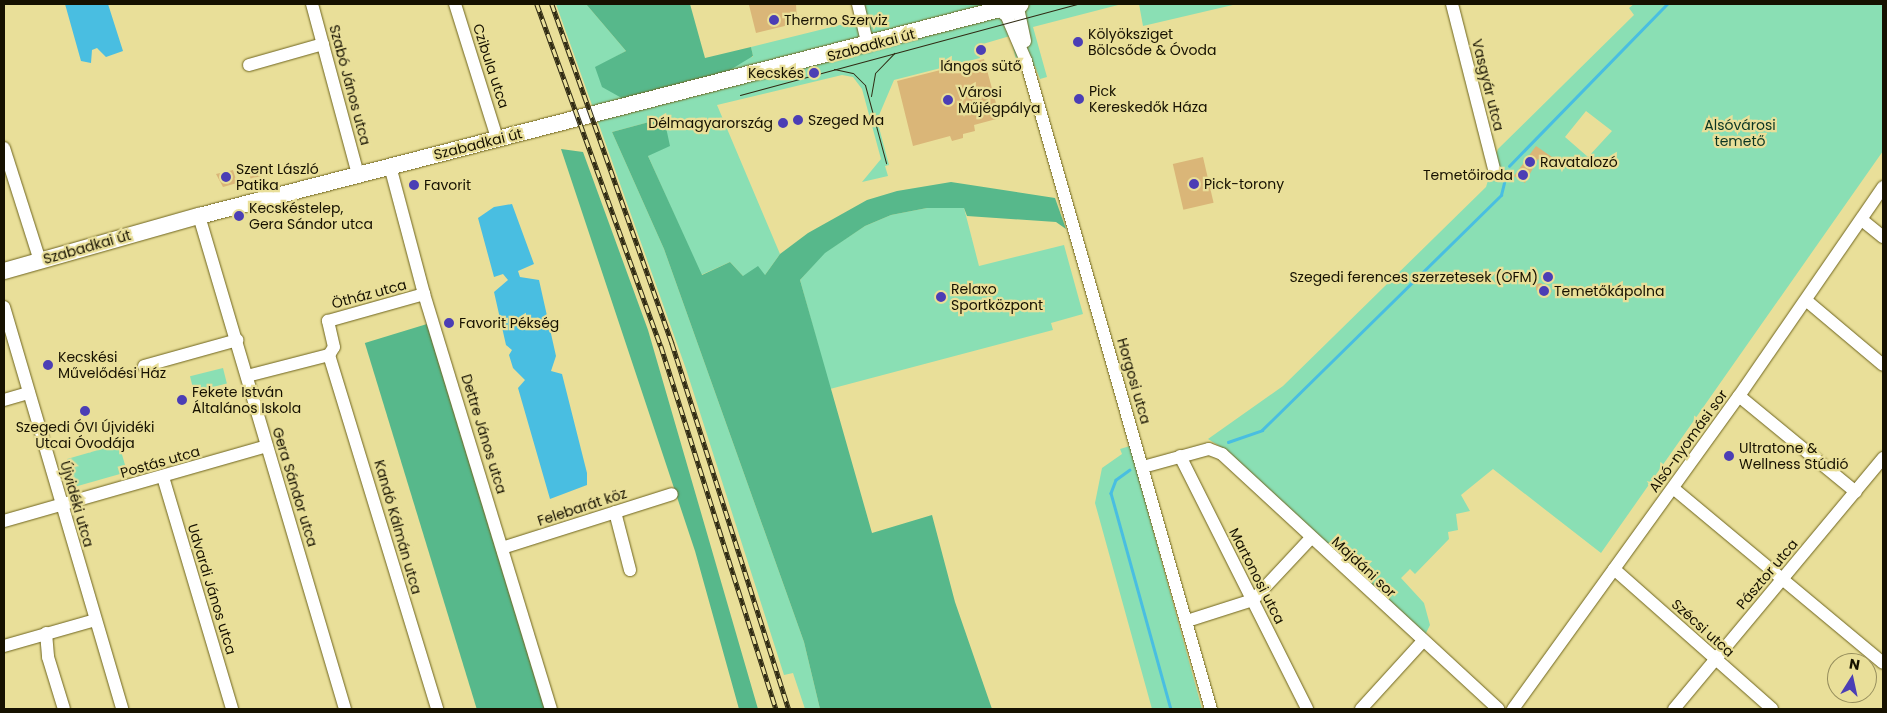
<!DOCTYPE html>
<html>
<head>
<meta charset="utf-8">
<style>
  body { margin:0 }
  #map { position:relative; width:1887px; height:713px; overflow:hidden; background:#e9df99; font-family:Poppins,sans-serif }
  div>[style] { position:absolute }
  .green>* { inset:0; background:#8adfb4; transform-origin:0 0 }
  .forest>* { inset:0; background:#57b88b; transform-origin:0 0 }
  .water>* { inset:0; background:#49bee1 }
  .stream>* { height:2.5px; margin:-1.25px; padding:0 1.25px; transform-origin:1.25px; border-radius:1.25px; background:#49bee1 }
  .building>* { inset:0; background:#dab678; transform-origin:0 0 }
  .roads { filter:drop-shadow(0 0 1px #6e641e) drop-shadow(0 0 1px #6e641e) }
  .minor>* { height:12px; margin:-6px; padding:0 6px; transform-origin:6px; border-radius:6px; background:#fff }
  .major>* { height:16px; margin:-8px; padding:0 8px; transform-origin:8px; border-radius:8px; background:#fff }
  .tram>* { height:1px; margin:-0.5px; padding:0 0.5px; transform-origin:0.5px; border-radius:0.5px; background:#302b13 }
  .rail>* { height:4.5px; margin-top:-2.25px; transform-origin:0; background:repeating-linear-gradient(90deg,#e9df99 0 8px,#302b13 0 16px); box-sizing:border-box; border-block:1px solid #302b13 }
  .dots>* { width:14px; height:14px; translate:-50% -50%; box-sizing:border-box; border:2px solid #e9df99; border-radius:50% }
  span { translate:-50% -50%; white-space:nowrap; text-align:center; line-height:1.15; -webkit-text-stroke:4.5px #e9df99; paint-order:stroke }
  .poi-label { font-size:14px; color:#161100 }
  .left { translate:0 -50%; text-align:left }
  .right { translate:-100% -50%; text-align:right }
  .street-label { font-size:14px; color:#161100 }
  .park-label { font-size:14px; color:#0a3523 }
  .frame { position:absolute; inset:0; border:5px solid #161100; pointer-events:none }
  .north { position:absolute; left:1827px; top:653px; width:50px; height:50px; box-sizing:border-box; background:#e9df99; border:1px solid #958d5c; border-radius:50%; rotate:10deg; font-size:14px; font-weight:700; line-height:20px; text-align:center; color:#161100 }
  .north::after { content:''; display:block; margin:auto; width:18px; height:22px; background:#4b3eb5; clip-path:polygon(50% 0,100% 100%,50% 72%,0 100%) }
</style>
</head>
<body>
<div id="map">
  <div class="green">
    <i style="clip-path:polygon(556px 4px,586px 4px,626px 51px,596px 68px,753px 57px,751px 47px,864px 19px,861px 4px,1122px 4px,1033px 27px,1047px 77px,1040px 79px,1035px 66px,1019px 71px,1010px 36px,976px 46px,980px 58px,894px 80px,877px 120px,889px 165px,885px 166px,888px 176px,862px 182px,881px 159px,862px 89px,853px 77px,842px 75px,717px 105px,780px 254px,765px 275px,743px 276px,730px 262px,701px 275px,648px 156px,664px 118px,612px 132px,664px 249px,804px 642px,820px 709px,805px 709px,793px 673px,784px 675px,686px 369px)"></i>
    <i style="clip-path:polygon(1139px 4px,1237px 4px,1143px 26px)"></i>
    <i style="clip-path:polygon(evenodd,1634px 4px,1883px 4px,1883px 151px,1601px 553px,1493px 469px,1461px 495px,1470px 511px,1456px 514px,1458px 530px,1448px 532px,1449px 539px,1415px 574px,1410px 569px,1401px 578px,1424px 603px,1430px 625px,1425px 635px,1229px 452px,1208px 439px,1283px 386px,1486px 187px,1498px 149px,1634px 15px,1629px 8px,1634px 4px,1586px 111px,1612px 131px,1588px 157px,1565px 137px,1586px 111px)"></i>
    <i style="clip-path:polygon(927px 208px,964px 208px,979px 266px,1064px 245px,1083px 314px,1051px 323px,1053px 330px,830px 389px,800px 280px,824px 253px,865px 226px,891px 215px)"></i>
    <i style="left:223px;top:368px;width:16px;height:34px;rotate:76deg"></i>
    <i style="left:119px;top:444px;width:29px;height:54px;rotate:74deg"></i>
    <i style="clip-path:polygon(1130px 446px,1202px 709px,1152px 709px,1095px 503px,1102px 468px,1122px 454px,1120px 449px)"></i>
  </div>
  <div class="forest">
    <i style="clip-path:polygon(586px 4px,690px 4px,705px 58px,751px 47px,753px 56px,717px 78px,627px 101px,602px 87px,595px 67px,626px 51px)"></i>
    <i style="clip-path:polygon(664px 118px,670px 146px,648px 156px,702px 275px,730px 262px,743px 276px,758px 266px,765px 275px,780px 254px,808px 233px,867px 200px,897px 191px,951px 182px,1055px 198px,1066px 229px,1056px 222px,967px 216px,964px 208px,927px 208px,891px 215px,865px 226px,825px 253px,800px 280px,872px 533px,932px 515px,955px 602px,992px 709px,820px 709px,804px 642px,664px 249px,612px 132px)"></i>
    <i style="clip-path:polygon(561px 149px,583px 152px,648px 330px,758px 709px,739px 709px,695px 551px)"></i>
    <i style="left:427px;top:324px;width:403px;height:65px;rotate:73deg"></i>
  </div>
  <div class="water">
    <i style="clip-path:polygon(65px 4px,108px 4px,123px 51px,106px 57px,97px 48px,92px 50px,91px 63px,81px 61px)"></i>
    <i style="clip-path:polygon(512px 204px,534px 264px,518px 271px,520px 277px,539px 280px,556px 356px,551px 371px,562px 374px,587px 473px,587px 485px,550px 499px,518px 388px,525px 380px,513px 368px,509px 355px,512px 350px,506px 345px,494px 292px,508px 280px,503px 274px,494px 277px,478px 218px,494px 207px)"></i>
  </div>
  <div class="stream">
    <i style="left:1509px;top:166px;width:226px;rotate:-45.7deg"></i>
    <i style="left:1228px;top:442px;width:36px;rotate:-19deg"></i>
    <i style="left:1262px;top:430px;width:335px;rotate:-44.5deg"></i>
    <i style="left:1501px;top:195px;width:12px;rotate:-76deg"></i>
    <i style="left:1130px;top:470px;width:17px;rotate:144deg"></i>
    <i style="left:1116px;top:480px;width:14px;rotate:111deg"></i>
    <i style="left:1111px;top:493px;width:224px;rotate:74.5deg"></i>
  </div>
  <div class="building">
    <i style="clip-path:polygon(796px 4px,797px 23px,756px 33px,749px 5px)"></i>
    <i style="clip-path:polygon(984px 59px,1000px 118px,974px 125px,975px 131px,963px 134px,963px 138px,952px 141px,950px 136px,913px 146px,897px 81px)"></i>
    <i style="clip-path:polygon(1536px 146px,1552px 157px,1547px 165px,1538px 159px,1525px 183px,1514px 176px)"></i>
    <i style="left:1203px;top:157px;width:47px;height:31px;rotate:77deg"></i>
    <i style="left:265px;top:166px;width:9px;height:17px;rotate:77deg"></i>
    <i style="clip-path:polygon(233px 170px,237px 183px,223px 187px,216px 174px)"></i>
    <i style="clip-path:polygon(1541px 283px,1552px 291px,1547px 298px,1536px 290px,1536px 284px)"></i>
  </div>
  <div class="roads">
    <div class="minor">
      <i style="left:312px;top:4px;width:176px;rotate:74.9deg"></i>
      <i style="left:455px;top:4px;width:140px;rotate:72.6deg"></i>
      <i style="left:858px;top:4px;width:43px;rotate:76.6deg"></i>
      <i style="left:1452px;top:4px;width:174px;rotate:75.7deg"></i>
      <i style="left:1018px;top:8px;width:34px;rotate:78deg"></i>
      <i style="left:1005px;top:12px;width:53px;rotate:66.8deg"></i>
      <i style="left:1026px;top:61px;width:674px;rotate:74.07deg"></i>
      <i style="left:249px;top:65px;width:77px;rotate:-15.8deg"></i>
      <i style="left:4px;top:148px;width:119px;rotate:72.3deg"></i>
      <i style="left:390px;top:166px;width:132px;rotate:75.1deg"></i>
      <i style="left:424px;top:294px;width:434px;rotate:73deg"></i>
      <i style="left:199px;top:216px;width:514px;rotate:73.5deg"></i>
      <i style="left:1862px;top:220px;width:27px;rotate:39deg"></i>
      <i style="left:1807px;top:301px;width:99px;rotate:40.1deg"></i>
      <i style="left:4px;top:307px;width:419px;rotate:73.6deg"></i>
      <i style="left:329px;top:355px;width:370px;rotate:73deg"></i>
      <i style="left:329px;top:355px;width:9px;rotate:-58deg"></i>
      <i style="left:334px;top:347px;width:27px;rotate:-103deg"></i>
      <i style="left:328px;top:321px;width:100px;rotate:-15.7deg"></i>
      <i style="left:144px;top:366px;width:97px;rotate:-15.6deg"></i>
      <i style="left:247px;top:376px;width:85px;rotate:-14.4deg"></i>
      <i style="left:1739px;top:396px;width:151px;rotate:39.4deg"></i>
      <i style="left:4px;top:400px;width:26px;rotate:-16deg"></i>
      <i style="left:1180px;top:456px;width:283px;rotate:63.3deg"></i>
      <i style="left:1143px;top:467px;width:68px;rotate:-15.3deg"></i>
      <i style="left:1209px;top:449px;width:14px;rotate:21deg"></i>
      <i style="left:1222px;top:454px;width:376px;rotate:42.7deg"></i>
      <i style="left:163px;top:477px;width:242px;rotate:73.4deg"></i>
      <i style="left:1673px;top:488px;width:273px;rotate:39.8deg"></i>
      <i style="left:615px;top:512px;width:60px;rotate:75.5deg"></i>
      <i style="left:4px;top:521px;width:273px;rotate:-15.9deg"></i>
      <i style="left:502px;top:548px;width:178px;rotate:-17.6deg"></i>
      <i style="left:1614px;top:569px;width:211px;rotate:41.5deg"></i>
      <i style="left:1187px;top:621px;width:69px;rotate:-17.7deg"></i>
      <i style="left:1253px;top:600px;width:85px;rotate:-46.9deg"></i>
      <i style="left:46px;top:633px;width:24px;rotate:85deg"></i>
      <i style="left:48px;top:657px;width:54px;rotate:72.9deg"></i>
      <i style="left:4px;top:646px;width:95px;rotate:-15.9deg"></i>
      <i style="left:1361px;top:709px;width:91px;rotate:-47.7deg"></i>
      <i style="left:1513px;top:709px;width:386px;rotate:-54.2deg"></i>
      <i style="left:1739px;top:396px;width:254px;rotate:-55.4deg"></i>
      <i style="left:1674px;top:709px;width:327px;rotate:-50.2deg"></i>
    </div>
    <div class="major">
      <i style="left:997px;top:4px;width:11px;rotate:45deg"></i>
      <i style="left:1005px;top:12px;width:10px;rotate:-11deg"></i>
      <i style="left:1015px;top:10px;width:8px;rotate:-45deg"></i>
      <i style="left:4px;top:271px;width:203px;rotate:-15.8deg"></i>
      <i style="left:199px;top:216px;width:827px;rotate:-14.49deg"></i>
    </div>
  </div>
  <div class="tram">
    <i style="left:834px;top:69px;width:19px;rotate:12deg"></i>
    <i style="left:853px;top:73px;width:17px;rotate:45deg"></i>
    <i style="left:865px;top:85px;width:81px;rotate:74.9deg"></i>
    <i style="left:740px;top:95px;width:350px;rotate:-15.1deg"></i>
    <i style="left:871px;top:96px;width:23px;rotate:-80deg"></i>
    <i style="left:875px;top:73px;width:28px;rotate:-46deg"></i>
  </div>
  <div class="rail">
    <i style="left:537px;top:4px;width:364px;rotate:70.1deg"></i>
    <i style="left:661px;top:346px;width:381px;rotate:72.4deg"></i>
    <i style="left:552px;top:4px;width:360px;rotate:70.5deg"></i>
    <i style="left:672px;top:343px;width:384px;rotate:72.3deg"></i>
  </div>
  <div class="dots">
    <i style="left:774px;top:20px;background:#4b3eb5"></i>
    <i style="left:1078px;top:42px;background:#4b3eb5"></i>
    <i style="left:981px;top:50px;background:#4b3eb5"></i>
    <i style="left:814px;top:73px;background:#4b3eb5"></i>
    <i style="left:1079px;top:99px;background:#4b3eb5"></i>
    <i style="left:948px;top:100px;background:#4b3eb5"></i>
    <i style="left:798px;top:120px;background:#4b3eb5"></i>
    <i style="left:783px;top:123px;background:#4b3eb5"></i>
    <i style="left:1530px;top:162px;background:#4b3eb5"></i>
    <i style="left:1523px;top:175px;background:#4b3eb5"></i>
    <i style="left:226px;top:177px;background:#4b3eb5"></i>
    <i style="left:1194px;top:184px;background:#4b3eb5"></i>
    <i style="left:414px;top:185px;background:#4b3eb5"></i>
    <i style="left:239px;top:216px;background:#4b3eb5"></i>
    <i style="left:1548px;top:277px;background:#4b3eb5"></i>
    <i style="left:1544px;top:291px;background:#4b3eb5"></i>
    <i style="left:941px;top:297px;background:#4b3eb5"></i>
    <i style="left:449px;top:323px;background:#4b3eb5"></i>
    <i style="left:48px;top:365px;background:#4b3eb5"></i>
    <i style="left:182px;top:400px;background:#4b3eb5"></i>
    <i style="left:85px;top:411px;background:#4b3eb5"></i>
    <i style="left:1729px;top:456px;background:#4b3eb5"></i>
  </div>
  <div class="poi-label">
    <span class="left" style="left:784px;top:20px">Thermo Szerviz</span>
    <span class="left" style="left:1088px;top:42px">Kölyöksziget<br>Bölcsőde &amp; Óvoda</span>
    <span style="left:981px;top:66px">lángos sütő</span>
    <span class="right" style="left:804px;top:73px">Kecskés</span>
    <span class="left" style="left:1089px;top:99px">Pick<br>Kereskedők Háza</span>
    <span class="left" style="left:958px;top:100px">Városi<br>Műjégpálya</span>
    <span class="left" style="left:808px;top:120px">Szeged Ma</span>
    <span class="right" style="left:773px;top:123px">Délmagyarország</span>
    <span class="left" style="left:1540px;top:162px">Ravatalozó</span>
    <span class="left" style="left:236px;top:177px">Szent László<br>Patika</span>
    <span class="right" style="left:1513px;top:175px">Temetőiroda</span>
    <span class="left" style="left:1204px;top:184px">Pick-torony</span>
    <span class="left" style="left:424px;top:185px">Favorit</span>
    <span class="left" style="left:249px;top:216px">Kecskéstelep,<br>Gera Sándor utca</span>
    <span class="right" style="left:1538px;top:277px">Szegedi ferences szerzetesek (OFM)</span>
    <span class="left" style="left:951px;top:297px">Relaxo<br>Sportközpont</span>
    <span class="left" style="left:1554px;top:291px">Temetőkápolna</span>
    <span class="left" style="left:459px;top:323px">Favorit Pékség</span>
    <span class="left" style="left:58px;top:365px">Kecskési<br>Művelődési Ház</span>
    <span class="left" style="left:192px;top:400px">Fekete István<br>Általános Iskola</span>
    <span style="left:85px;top:435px">Szegedi ÓVI Újvidéki<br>Utcai Óvodája</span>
    <span class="left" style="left:1739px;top:456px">Ultratone &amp;<br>Wellness Stúdió</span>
  </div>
  <div class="street-label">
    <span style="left:871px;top:45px;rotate:-15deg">Szabadkai út</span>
    <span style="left:491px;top:66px;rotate:72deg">Czibula utca</span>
    <span style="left:350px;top:85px;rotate:75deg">Szabó János utca</span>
    <span style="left:1488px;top:85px;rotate:76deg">Vasgyár utca</span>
    <span style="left:478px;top:144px;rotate:-14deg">Szabadkai út</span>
    <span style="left:87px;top:247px;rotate:-16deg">Szabadkai út</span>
    <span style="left:369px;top:294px;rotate:-15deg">Ötház utca</span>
    <span style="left:1134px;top:381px;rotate:74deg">Horgosi utca</span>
    <span style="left:484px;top:434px;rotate:73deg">Dettre János utca</span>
    <span style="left:1688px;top:441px;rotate:-54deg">Alsó-nyomási sor</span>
    <span style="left:160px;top:462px;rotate:-16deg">Postás utca</span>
    <span style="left:295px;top:487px;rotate:73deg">Gera Sándor utca</span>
    <span style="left:77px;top:504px;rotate:74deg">Újvidéki utca</span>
    <span style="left:582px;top:507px;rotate:-18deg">Felebarát köz</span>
    <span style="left:398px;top:527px;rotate:74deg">Kandó Kálmán utca</span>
    <span style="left:1364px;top:567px;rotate:43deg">Majdáni sor</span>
    <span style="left:1767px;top:574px;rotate:-50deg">Pásztor utca</span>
    <span style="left:1257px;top:576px;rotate:63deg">Martonosi utca</span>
    <span style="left:212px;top:589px;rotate:73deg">Udvardi János utca</span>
    <span style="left:1703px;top:628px;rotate:42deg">Szécsi utca</span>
  </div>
  <div class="park-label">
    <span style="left:1740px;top:133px">Alsóvárosi<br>temető</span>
  </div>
  <div class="frame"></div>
  <div class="north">N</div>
</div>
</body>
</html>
